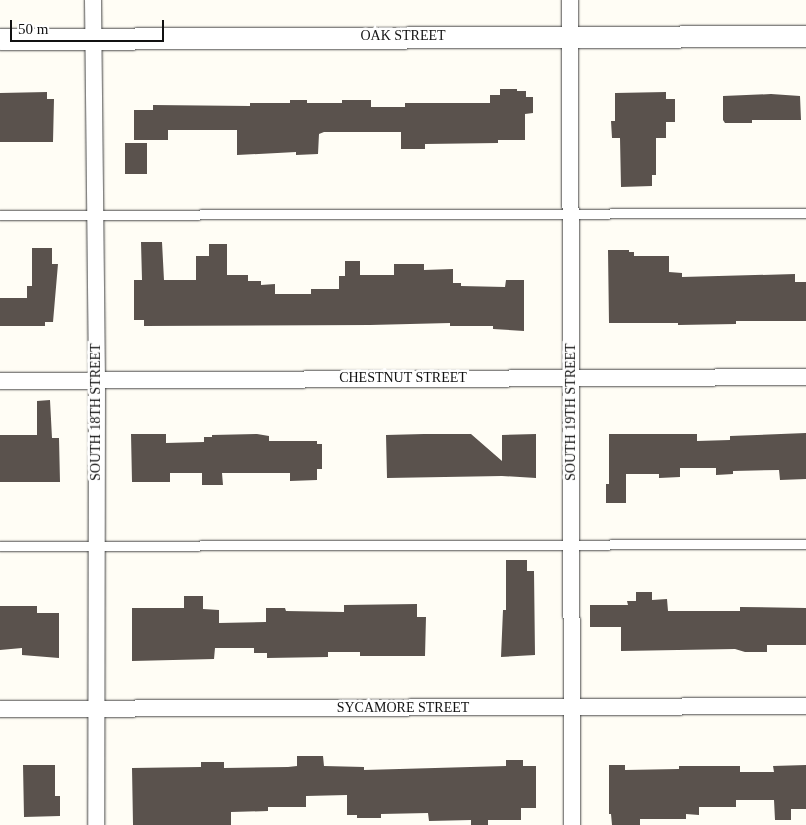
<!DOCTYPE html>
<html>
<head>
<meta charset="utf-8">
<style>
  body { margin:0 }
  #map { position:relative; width:806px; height:825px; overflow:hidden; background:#fffdf5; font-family:"Times New Roman",serif }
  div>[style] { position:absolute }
  .building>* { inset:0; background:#5a524d; transform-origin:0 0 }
  .roads { filter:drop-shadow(0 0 1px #444) drop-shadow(0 0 1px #444) }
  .service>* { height:9px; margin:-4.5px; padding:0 4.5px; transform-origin:4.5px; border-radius:4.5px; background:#fff }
  .minor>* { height:16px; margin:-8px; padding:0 8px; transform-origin:8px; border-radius:8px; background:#fff }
  .tertiary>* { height:21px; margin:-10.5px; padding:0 10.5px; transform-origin:10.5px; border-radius:10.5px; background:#fff }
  span { translate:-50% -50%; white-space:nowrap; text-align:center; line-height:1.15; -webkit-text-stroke:5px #fff; paint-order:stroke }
  .street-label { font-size:14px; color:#111 }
  .scale { position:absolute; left:10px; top:20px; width:154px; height:22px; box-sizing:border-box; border:2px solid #111; border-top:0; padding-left:6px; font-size:15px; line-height:18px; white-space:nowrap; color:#111; -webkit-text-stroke:4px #fff; paint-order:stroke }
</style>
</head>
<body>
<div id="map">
  <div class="building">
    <i style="clip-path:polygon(500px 89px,517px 89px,517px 91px,526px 91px,526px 97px,533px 97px,533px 113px,525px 114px,525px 140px,498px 140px,498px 143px,425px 144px,425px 149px,401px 149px,401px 132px,324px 132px,319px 134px,318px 154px,296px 155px,296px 152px,237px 155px,237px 130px,168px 130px,168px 140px,134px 140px,134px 110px,153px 110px,153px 105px,250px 106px,250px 103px,290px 103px,290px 100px,307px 100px,307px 103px,342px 103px,342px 100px,371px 100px,371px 107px,405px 107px,405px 103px,490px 103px,490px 95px,500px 95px)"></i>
    <i style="clip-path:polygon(47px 92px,47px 99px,54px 99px,53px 142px,0 142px,0 93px)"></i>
    <i style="clip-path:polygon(666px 92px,666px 99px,675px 99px,675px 122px,666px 122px,666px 138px,656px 138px,656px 175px,652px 175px,652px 186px,621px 187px,620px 138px,612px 138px,611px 121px,615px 121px,615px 93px)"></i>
    <i style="clip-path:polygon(771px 94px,800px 96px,801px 120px,752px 120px,752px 123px,725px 123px,723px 120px,723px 96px)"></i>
    <i style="left:125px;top:143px;width:22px;height:31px"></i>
    <i style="clip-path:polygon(141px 242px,162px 242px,164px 280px,196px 280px,196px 256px,209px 256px,209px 244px,227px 244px,227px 275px,248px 275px,248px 281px,261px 281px,261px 285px,275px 284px,275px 294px,311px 294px,311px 289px,339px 289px,339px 276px,345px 276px,345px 261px,360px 261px,360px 275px,394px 275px,394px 264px,424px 264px,424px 270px,453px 269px,453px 283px,461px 283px,461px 286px,505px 287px,506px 280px,524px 280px,524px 331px,493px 329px,493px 326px,450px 326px,450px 323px,370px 325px,144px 326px,144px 320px,134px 320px,134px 280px,142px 280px)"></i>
    <i style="clip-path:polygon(32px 248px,52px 248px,52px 264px,58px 264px,53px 322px,45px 322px,45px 326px,0 326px,0 298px,27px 298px,27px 286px,32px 286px)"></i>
    <i style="clip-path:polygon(608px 250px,629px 250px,629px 252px,634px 252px,634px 256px,669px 256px,669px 272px,682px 273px,682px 277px,795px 274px,795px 282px,806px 282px,806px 321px,736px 321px,736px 324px,678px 325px,678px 323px,609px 323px)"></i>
    <i style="clip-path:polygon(50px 400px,52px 438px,59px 438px,60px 482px,0 482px,0 435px,37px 435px,37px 401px)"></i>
    <i style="clip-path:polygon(806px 433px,806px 479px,780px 480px,779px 470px,733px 471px,733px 474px,716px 475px,716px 468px,680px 468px,680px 477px,659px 478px,659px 474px,626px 474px,626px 503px,606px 503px,606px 484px,609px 484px,609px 434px,697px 434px,697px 441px,730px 440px,730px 436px)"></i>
    <i style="clip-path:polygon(131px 434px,166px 434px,166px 443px,204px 442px,204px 437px,212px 437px,212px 435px,257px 434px,269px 436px,269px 441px,317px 441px,317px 444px,322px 444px,322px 469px,317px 469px,317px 480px,290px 481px,290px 473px,222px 473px,223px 485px,202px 485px,202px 473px,170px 473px,170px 482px,132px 482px)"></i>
    <i style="clip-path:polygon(424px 434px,471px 434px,502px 461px,502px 435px,536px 434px,536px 478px,502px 476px,387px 478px,386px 435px)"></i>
    <i style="clip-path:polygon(506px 560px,527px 560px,527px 571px,534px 571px,535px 655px,501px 657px,503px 610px,506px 610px)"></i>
    <i style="clip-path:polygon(636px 592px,652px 592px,652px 600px,667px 599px,668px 611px,740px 611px,740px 607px,806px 608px,806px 645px,767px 645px,767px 652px,745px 652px,735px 649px,621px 651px,621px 627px,590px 627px,590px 605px,628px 605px,627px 601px,636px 601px)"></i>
    <i style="clip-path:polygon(184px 596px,203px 596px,203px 609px,219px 610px,219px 623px,266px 622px,266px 608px,285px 608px,286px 611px,344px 612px,344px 605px,417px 604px,417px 617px,426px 617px,425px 656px,360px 656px,360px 652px,328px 652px,328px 657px,267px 658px,267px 653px,254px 653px,254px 648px,215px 648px,214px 659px,132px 661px,132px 608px,184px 608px)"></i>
    <i style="clip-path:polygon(0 606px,37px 606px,37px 613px,59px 613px,59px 658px,22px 655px,22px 648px,0 650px)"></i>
    <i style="clip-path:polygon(297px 756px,323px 756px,324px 766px,364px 767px,364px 770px,506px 766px,506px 760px,523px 760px,523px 766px,536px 766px,536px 808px,521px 808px,521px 820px,488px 820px,488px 825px,471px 825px,471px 820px,429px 821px,428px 813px,381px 814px,381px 818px,357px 818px,357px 815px,347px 815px,347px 795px,306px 796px,306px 807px,268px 807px,268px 811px,231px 812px,231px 825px,133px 825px,132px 768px,201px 767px,201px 762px,224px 762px,224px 768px,288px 767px,297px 766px)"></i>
    <i style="clip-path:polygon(23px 765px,55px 765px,55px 796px,60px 796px,60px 816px,24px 817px)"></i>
    <i style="clip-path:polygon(609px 765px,625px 765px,625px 770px,679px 769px,679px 766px,740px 766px,740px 772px,774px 772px,773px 766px,806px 765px,806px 809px,791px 809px,791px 820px,775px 820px,774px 800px,736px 800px,736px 807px,699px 807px,699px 815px,686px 814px,686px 819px,640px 819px,640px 825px,612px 825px,611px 814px,609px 814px)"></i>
  </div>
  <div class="roads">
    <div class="service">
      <i style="left:0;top:215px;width:806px;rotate:-0.14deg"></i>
      <i style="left:0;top:546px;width:806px;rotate:-0.14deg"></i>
    </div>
    <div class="minor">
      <i style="left:93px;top:0;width:381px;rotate:89.4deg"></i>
      <i style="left:97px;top:381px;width:444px;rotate:90.1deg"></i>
      <i style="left:570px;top:0;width:825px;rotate:89.86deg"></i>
      <i style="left:0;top:381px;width:806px;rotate:-0.28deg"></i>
      <i style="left:0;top:709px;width:806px;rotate:-0.21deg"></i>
    </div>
    <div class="tertiary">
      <i style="left:0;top:39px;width:806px;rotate:-0.21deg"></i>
    </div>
  </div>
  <div class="street-label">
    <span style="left:403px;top:36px">OAK STREET</span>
    <span style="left:403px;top:378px">CHESTNUT STREET</span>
    <span style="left:96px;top:412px;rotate:-90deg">SOUTH 18TH STREET</span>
    <span style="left:571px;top:412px;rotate:-90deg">SOUTH 19TH STREET</span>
    <span style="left:403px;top:708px">SYCAMORE STREET</span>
  </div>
  <div class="scale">50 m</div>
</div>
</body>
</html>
